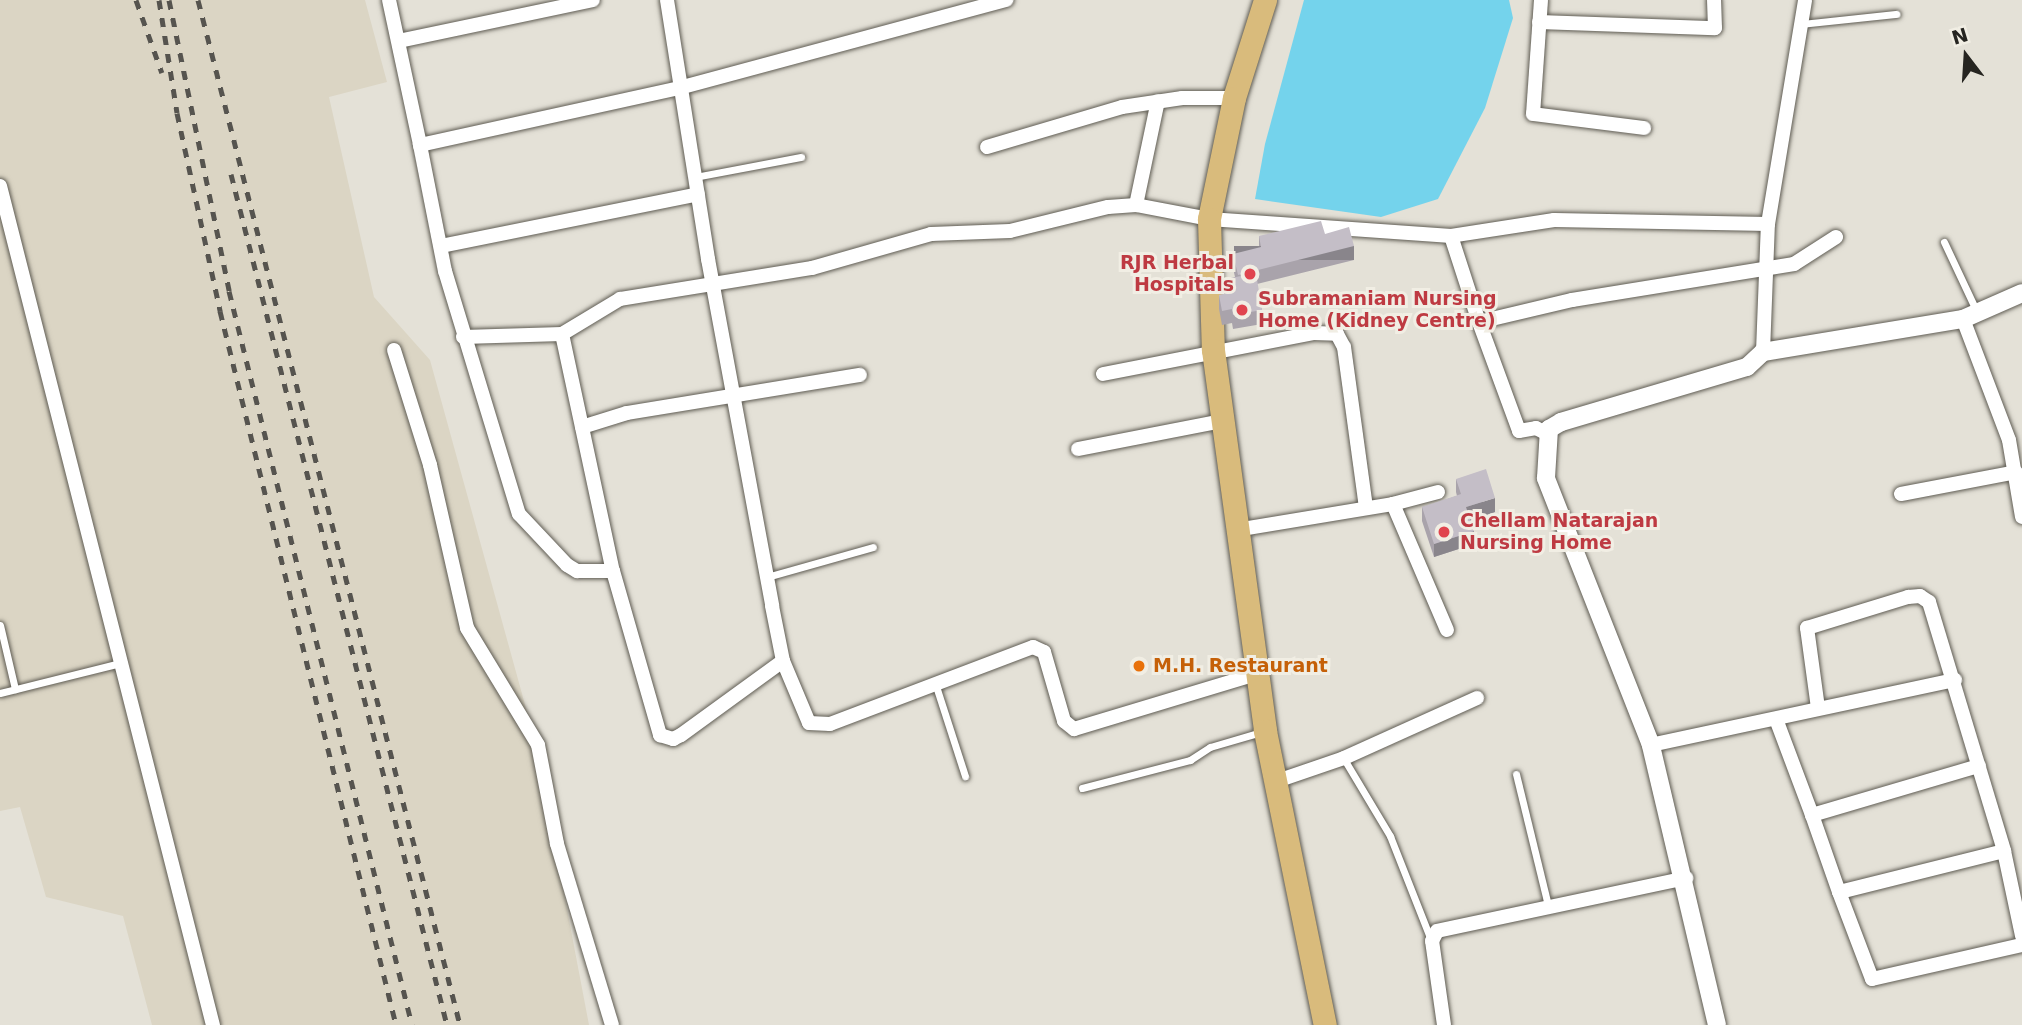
<!DOCTYPE html>
<html>
<head>
<meta charset="utf-8">
<style>
  body { margin:0 }
  #map { position:relative; width:2022px; height:1025px; overflow:hidden; background:#e4e1d7; font-family:"DejaVu Sans",sans-serif }
  div>[style] { position:absolute }
  .built>* { inset:0; background:#dbd5c4 }
  .water>* { inset:0; background:#74d3ec }
  .roads { filter:drop-shadow(0 0 2px #5f5c53) drop-shadow(0 0 2px #5f5c53) }
  .service>* { height:7px; margin:-3.5px; padding:0 3.5px; transform-origin:3.5px; border-radius:3.5px; background:#fff }
  .minor>* { height:14px; margin:-7px; padding:0 7px; transform-origin:7px; border-radius:7px; background:#fff }
  .tertiary>* { height:18px; margin:-9px; padding:0 9px; transform-origin:9px; border-radius:9px; background:#fff }
  .primary>* { height:23px; margin:-11.5px; padding:0 11.5px; transform-origin:11.5px; border-radius:11.5px; background:#d9bb7c }
  .rail>* { height:5px; margin-top:-2.5px; transform-origin:0; background:repeating-linear-gradient(90deg,#56544f 0 9px,transparent 0 18px) }
  .wall>* { inset:0; background:#a9a3ab }
  .shaded-wall>* { inset:0; background:#89858b; transform-origin:0 0 }
  .building>* { inset:0; background:#c4bec7 }
  .dots>* { width:19px; height:19px; translate:-50% -50%; box-sizing:border-box; border:4px solid #f1eee4; border-radius:50% }
  span { translate:-50% -50%; white-space:nowrap; text-align:center; line-height:1.15; -webkit-text-stroke:6px #f1eee4; paint-order:stroke }
  .health-label { font-size:19px; color:#be3a42; font-weight:700 }
  .right { translate:-100% -50%; text-align:right }
  .left { translate:0 -50%; text-align:left }
  .food-label { font-size:19px; color:#c56008; font-weight:700 }
  .north { position:absolute; left:1931px; top:21px; width:70px; height:70px; -webkit-text-stroke:5px #f1eee4; paint-order:stroke; rotate:343deg; font-size:19px; font-weight:700; line-height:28px; text-align:center; color:#262521 }
  .north::after { content:''; display:block; margin:auto; width:24px; height:32px; background:#262521; clip-path:polygon(50% 0,100% 100%,50% 72%,0 100%) }
</style>
</head>
<body>
<div id="map">
  <div class="built">
    <i style="clip-path:polygon(0 0,365px 0,387px 82px,329px 97px,374px 297px,430px 360px,535px 741px,589px 1025px,152px 1025px,123px 916px,46px 897px,20px 807px,0 811px)"></i>
  </div>
  <div class="water">
    <i style="clip-path:polygon(1304px 0,1509px 0,1513px 18px,1485px 108px,1438px 199px,1381px 217px,1255px 199px,1265px 144px)"></i>
  </div>
  <div class="roads">
    <div class="service">
      <i style="left:1801px;top:24px;width:96px;rotate:-6deg"></i>
      <i style="left:695px;top:177px;width:108px;rotate:-10.7deg"></i>
      <i style="left:1944px;top:242px;width:77px;rotate:64.8deg"></i>
      <i style="left:767px;top:577px;width:110px;rotate:-15.8deg"></i>
      <i style="left:0;top:625px;width:66px;rotate:76.8deg"></i>
      <i style="left:935px;top:683px;width:98px;rotate:72.1deg"></i>
      <i style="left:0;top:693px;width:124px;rotate:-14deg"></i>
      <i style="left:1344px;top:759px;width:90px;rotate:59.1deg"></i>
      <i style="left:1390px;top:836px;width:112px;rotate:68.5deg"></i>
      <i style="left:1516px;top:774px;width:135px;rotate:76.3deg"></i>
      <i style="left:1082px;top:788px;width:112px;rotate:-14.5deg"></i>
      <i style="left:1190px;top:760px;width:24px;rotate:-33deg"></i>
      <i style="left:1210px;top:747px;width:53px;rotate:-16.4deg"></i>
    </div>
    <div class="minor">
      <i style="left:389px;top:0;width:148px;rotate:77.9deg"></i>
      <i style="left:420px;top:145px;width:269px;rotate:-12.4deg"></i>
      <i style="left:683px;top:87px;width:335px;rotate:-15.1deg"></i>
      <i style="left:667px;top:0;width:262px;rotate:81deg"></i>
      <i style="left:708px;top:259px;width:353px;rotate:79.5deg"></i>
      <i style="left:772px;top:606px;width:56px;rotate:78.7deg"></i>
      <i style="left:783px;top:661px;width:67px;rotate:67.2deg"></i>
      <i style="left:809px;top:723px;width:21px;rotate:3deg"></i>
      <i style="left:830px;top:724px;width:217px;rotate:-20.8deg"></i>
      <i style="left:1033px;top:647px;width:12px;rotate:24deg"></i>
      <i style="left:1044px;top:652px;width:72px;rotate:73.8deg"></i>
      <i style="left:1064px;top:721px;width:13px;rotate:39deg"></i>
      <i style="left:1074px;top:729px;width:190px;rotate:-16.8deg"></i>
      <i style="left:1541px;top:0;width:114px;rotate:94deg"></i>
      <i style="left:1533px;top:114px;width:112px;rotate:7.2deg"></i>
      <i style="left:1539px;top:22px;width:176px;rotate:2deg"></i>
      <i style="left:1715px;top:28px;width:28px;rotate:-92deg"></i>
      <i style="left:399px;top:41px;width:198px;rotate:-11.9deg"></i>
      <i style="left:420px;top:145px;width:128px;rotate:78.8deg"></i>
      <i style="left:445px;top:271px;width:254px;rotate:73.1deg"></i>
      <i style="left:519px;top:514px;width:70px;rotate:46.7deg"></i>
      <i style="left:567px;top:565px;width:12px;rotate:31deg"></i>
      <i style="left:577px;top:571px;width:36px"></i>
      <i style="left:987px;top:147px;width:141px;rotate:-16.5deg"></i>
      <i style="left:1122px;top:107px;width:61px;rotate:-8.5deg"></i>
      <i style="left:1182px;top:98px;width:52px"></i>
      <i style="left:0;top:186px;width:866px;rotate:75.76deg"></i>
      <i style="left:1136px;top:205px;width:106px;rotate:-78.1deg"></i>
      <i style="left:1768px;top:224px;width:214px;rotate:-178.9deg"></i>
      <i style="left:1554px;top:220px;width:104px;rotate:171.2deg"></i>
      <i style="left:1451px;top:236px;width:90px;rotate:72deg"></i>
      <i style="left:1479px;top:322px;width:96px;rotate:-13.3deg"></i>
      <i style="left:1572px;top:300px;width:225px;rotate:-9.2deg"></i>
      <i style="left:1794px;top:264px;width:50px;rotate:-32.7deg"></i>
      <i style="left:441px;top:246px;width:262px;rotate:-11.4deg"></i>
      <i style="left:1963px;top:319px;width:129px;rotate:69.2deg"></i>
      <i style="left:2009px;top:440px;width:78px;rotate:80.4deg"></i>
      <i style="left:1479px;top:322px;width:116px;rotate:69.8deg"></i>
      <i style="left:1519px;top:431px;width:17px;rotate:-10deg"></i>
      <i style="left:1536px;top:428px;width:13px;rotate:27deg"></i>
      <i style="left:562px;top:334px;width:242px;rotate:77.9deg"></i>
      <i style="left:613px;top:571px;width:171px;rotate:74deg"></i>
      <i style="left:660px;top:735px;width:14px;rotate:17deg"></i>
      <i style="left:673px;top:739px;width:9px;rotate:-27deg"></i>
      <i style="left:681px;top:735px;width:126px;rotate:-36deg"></i>
      <i style="left:463px;top:337px;width:99px;rotate:-1.7deg"></i>
      <i style="left:562px;top:334px;width:68px;rotate:-31.1deg"></i>
      <i style="left:620px;top:299px;width:194px;rotate:-9.2deg"></i>
      <i style="left:812px;top:268px;width:124px;rotate:-15.9deg"></i>
      <i style="left:931px;top:234px;width:79px;rotate:-2.2deg"></i>
      <i style="left:1010px;top:231px;width:101px;rotate:-13.8deg"></i>
      <i style="left:1108px;top:207px;width:28px;rotate:-4deg"></i>
      <i style="left:1136px;top:205px;width:74px;rotate:10.9deg"></i>
      <i style="left:1209px;top:219px;width:243px;rotate:4deg"></i>
      <i style="left:394px;top:350px;width:121px;rotate:72.6deg"></i>
      <i style="left:430px;top:465px;width:167px;rotate:77.2deg"></i>
      <i style="left:467px;top:628px;width:137px;rotate:58.7deg"></i>
      <i style="left:538px;top:745px;width:101px;rotate:79.1deg"></i>
      <i style="left:557px;top:844px;width:189px;rotate:73.1deg"></i>
      <i style="left:1763px;top:352px;width:128px;rotate:-87.8deg"></i>
      <i style="left:1768px;top:224px;width:227px;rotate:-80.6deg"></i>
      <i style="left:1103px;top:374px;width:214px;rotate:-11deg"></i>
      <i style="left:1313px;top:333px;width:24px;rotate:2deg"></i>
      <i style="left:1337px;top:334px;width:15px;rotate:62deg"></i>
      <i style="left:1344px;top:347px;width:162px;rotate:82.2deg"></i>
      <i style="left:582px;top:427px;width:47px;rotate:-17.3deg"></i>
      <i style="left:627px;top:413px;width:236px;rotate:-9.3deg"></i>
      <i style="left:1078px;top:449px;width:147px;rotate:-11deg"></i>
      <i style="left:1438px;top:492px;width:47px;rotate:165.1deg"></i>
      <i style="left:1393px;top:504px;width:137px;rotate:66.8deg"></i>
      <i style="left:1901px;top:494px;width:117px;rotate:-10.8deg"></i>
      <i style="left:1236px;top:530px;width:159px;rotate:-9.4deg"></i>
      <i style="left:1818px;top:708px;width:81px;rotate:-97.8deg"></i>
      <i style="left:1807px;top:628px;width:106px;rotate:-17.1deg"></i>
      <i style="left:1908px;top:597px;width:12px;rotate:-5deg"></i>
      <i style="left:1920px;top:596px;width:11px;rotate:34deg"></i>
      <i style="left:1929px;top:602px;width:260px;rotate:73.2deg"></i>
      <i style="left:2004px;top:851px;width:87px;rotate:78deg"></i>
      <i style="left:1776px;top:719px;width:103px;rotate:69.4deg"></i>
      <i style="left:1651px;top:745px;width:311px;rotate:-12.1deg"></i>
      <i style="left:1277px;top:781px;width:71px;rotate:-18.9deg"></i>
      <i style="left:1344px;top:758px;width:146px;rotate:-24.3deg"></i>
      <i style="left:2004px;top:851px;width:170px;rotate:166deg"></i>
      <i style="left:1839px;top:892px;width:93px;rotate:69.2deg"></i>
      <i style="left:1872px;top:979px;width:154px;rotate:-12.8deg"></i>
      <i style="left:1839px;top:892px;width:82px;rotate:-109.3deg"></i>
      <i style="left:1812px;top:815px;width:174px;rotate:-16.4deg"></i>
      <i style="left:1444px;top:1025px;width:85px;rotate:-98.1deg"></i>
      <i style="left:1432px;top:941px;width:11px;rotate:-63deg"></i>
      <i style="left:1437px;top:931px;width:255px;rotate:-12deg"></i>
    </div>
    <div class="tertiary">
      <i style="left:1717px;top:1025px;width:288px;rotate:-103.3deg"></i>
      <i style="left:1651px;top:745px;width:287px;rotate:-111.5deg"></i>
      <i style="left:1546px;top:478px;width:49px;rotate:-86.5deg"></i>
      <i style="left:1549px;top:429px;width:14px;rotate:-30deg"></i>
      <i style="left:1561px;top:422px;width:194px;rotate:-16.5deg"></i>
      <i style="left:1747px;top:367px;width:22px;rotate:-43deg"></i>
      <i style="left:1763px;top:352px;width:203px;rotate:-9.4deg"></i>
      <i style="left:1963px;top:319px;width:64px;rotate:-23.8deg"></i>
    </div>
    <div class="primary">
      <i style="left:1265px;top:0;width:103px;rotate:107.6deg"></i>
      <i style="left:1234px;top:98px;width:124px;rotate:101.7deg"></i>
      <i style="left:1209px;top:219px;width:131px;rotate:88.3deg"></i>
      <i style="left:1213px;top:350px;width:385px;rotate:82.2deg"></i>
      <i style="left:1265px;top:731px;width:300px;rotate:78.5deg"></i>
    </div>
  </div>
  <div class="rail">
    <i style="left:136px;top:0;width:77px;rotate:70.4deg"></i>
    <i style="left:159px;top:0;width:114px;rotate:80.9deg"></i>
    <i style="left:177px;top:113px;width:203px;rotate:77.7deg"></i>
    <i style="left:220px;top:311px;width:735px;rotate:76.15deg"></i>
    <i style="left:169px;top:0;width:297px;rotate:78.3deg"></i>
    <i style="left:229px;top:291px;width:756px;rotate:76deg"></i>
    <i style="left:198px;top:0;width:1058px;rotate:75.66deg"></i>
    <i style="left:231px;top:174px;width:878px;rotate:75.76deg"></i>
  </div>
  <div class="wall">
    <i style="clip-path:polygon(1325px 234px,1354px 260px,1257px 284px,1262px 310px,1262px 324px,1233px 329px,1232px 323px,1222px 325px,1219px 309px,1219px 295px,1226px 294px,1226px 279px,1235px 277px,1233px 268px,1233px 254px,1259px 248px,1259px 236px)"></i>
    <i style="clip-path:polygon(1456px 479px,1495px 512px,1471px 520px,1474px 544px,1434px 557px,1422px 521px,1422px 507px,1457px 496px,1456px 492px)"></i>
  </div>
  <div class="shaded-wall">
    <i style="left:1354px;top:246px;width:14px;height:120px;rotate:90deg"></i>
    <i style="clip-path:polygon(1495px 498px,1495px 512px,1466px 521px,1466px 507px)"></i>
    <i style="clip-path:polygon(1474px 531px,1474px 544px,1434px 557px,1434px 544px)"></i>
  </div>
  <div class="building">
    <i style="clip-path:polygon(1321px 221px,1325px 234px,1349px 227px,1354px 246px,1238px 275px,1233px 254px,1261px 247px,1259px 236px)"></i>
    <i style="clip-path:polygon(1256px 273px,1262px 310px,1233px 315px,1232px 309px,1222px 311px,1219px 295px,1228px 293px,1226px 279px)"></i>
    <i style="clip-path:polygon(1486px 469px,1495px 498px,1466px 507px,1474px 531px,1434px 544px,1422px 507px,1461px 494px,1456px 479px)"></i>
  </div>
  <div class="dots">
    <i style="left:1250px;top:274px;background:#e0444e"></i>
    <i style="left:1242px;top:310px;background:#e0444e"></i>
    <i style="left:1444px;top:532px;background:#e0444e"></i>
    <i style="left:1139px;top:666px;background:#e8710a"></i>
  </div>
  <div class="health-label">
    <span class="right" style="left:1234px;top:274px">RJR Herbal<br>Hospitals</span>
    <span class="left" style="left:1258px;top:310px">Subramaniam Nursing<br>Home (Kidney Centre)</span>
    <span class="left" style="left:1460px;top:532px">Chellam Natarajan<br>Nursing Home</span>
  </div>
  <div class="food-label">
    <span class="left" style="left:1153px;top:666px">M.H. Restaurant</span>
  </div>
  <div class="north">N</div>
</div>
</body>
</html>
